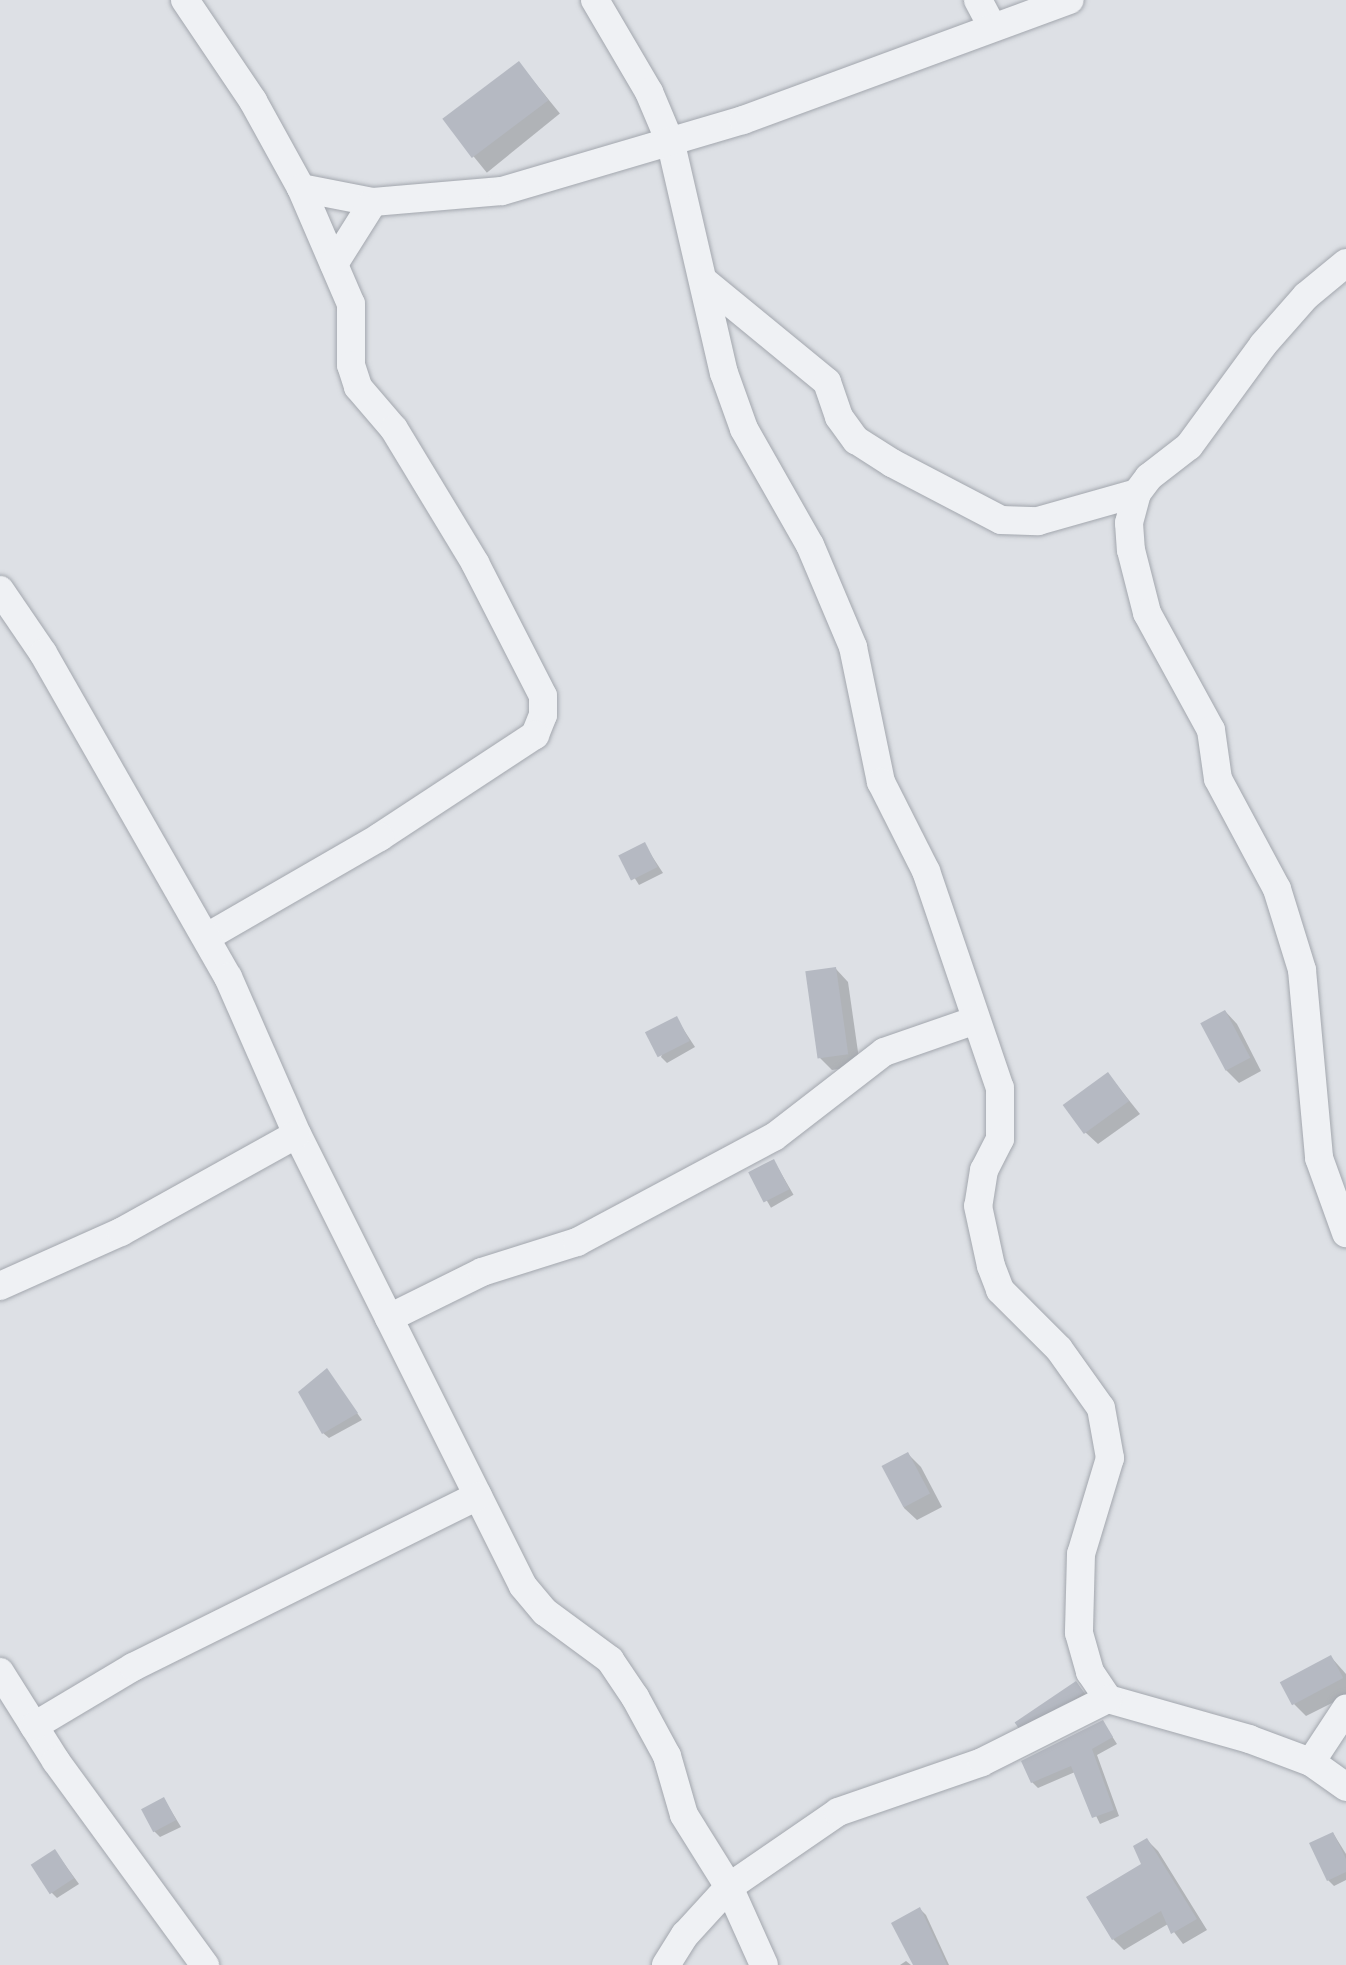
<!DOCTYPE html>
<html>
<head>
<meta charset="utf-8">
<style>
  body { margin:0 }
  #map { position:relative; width:1346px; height:1965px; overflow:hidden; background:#dde0e5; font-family:"Sofia Sans Condensed",sans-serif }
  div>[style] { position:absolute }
  .shadow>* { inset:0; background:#0003; transform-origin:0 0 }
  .building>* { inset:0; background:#b5b9c2; transform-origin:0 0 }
  .roads { filter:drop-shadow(0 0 2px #a3a7ae) drop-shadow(0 0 2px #a3a7ae) }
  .minor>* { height:28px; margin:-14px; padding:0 14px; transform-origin:14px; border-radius:14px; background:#eff1f4 }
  span { translate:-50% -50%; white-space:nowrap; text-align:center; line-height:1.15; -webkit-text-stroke:6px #eceff3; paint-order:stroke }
</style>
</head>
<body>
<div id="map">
  <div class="shadow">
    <i style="left:519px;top:63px;width:65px;height:94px;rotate:51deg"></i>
    <i style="clip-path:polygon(644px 844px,663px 873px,639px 885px,621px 856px)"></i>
    <i style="clip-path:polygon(836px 969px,848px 982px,860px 1066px,832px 1070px,819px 1057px)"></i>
    <i style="clip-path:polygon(1225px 1011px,1237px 1024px,1261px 1071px,1239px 1083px,1226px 1070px)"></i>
    <i style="clip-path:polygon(676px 1018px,695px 1047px,667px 1063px,661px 1057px)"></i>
    <i style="clip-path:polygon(1108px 1074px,1140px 1114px,1098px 1144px,1085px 1132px)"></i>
    <i style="left:774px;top:1161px;width:39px;height:26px;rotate:60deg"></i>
    <i style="clip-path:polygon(327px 1370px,362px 1420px,329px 1438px,323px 1433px)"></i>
    <i style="clip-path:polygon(908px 1454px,921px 1467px,942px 1507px,917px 1520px,904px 1508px)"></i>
    <i style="clip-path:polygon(1331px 1657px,1346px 1674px,1346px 1696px,1306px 1716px,1294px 1704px)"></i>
    <i style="clip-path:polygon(1076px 1682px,1089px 1699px,1024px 1731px,1019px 1725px)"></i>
    <i style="clip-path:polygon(1103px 1722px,1117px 1744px,1097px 1755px,1119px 1816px,1100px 1824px,1075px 1772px,1038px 1788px,1032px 1782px)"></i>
    <i style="clip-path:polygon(164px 1799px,181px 1827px,160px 1837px,154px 1831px)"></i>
    <i style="clip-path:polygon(1333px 1833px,1346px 1854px,1346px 1880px,1334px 1886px,1328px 1880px)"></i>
    <i style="clip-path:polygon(1147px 1840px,1158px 1851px,1207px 1930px,1183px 1944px,1168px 1924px,1124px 1950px,1113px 1939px,1143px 1865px)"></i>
    <i style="clip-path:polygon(55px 1851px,79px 1884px,57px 1898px,51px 1892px)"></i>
    <i style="clip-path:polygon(920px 1909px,926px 1915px,949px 1965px,915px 1965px)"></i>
    <i style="clip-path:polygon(906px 1961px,911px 1965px,900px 1965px)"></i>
  </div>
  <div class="building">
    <i style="left:519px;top:61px;width:49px;height:96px;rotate:53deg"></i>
    <i style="left:645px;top:842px;width:28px;height:30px;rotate:63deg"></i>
    <i style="left:836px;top:967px;width:88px;height:31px;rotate:82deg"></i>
    <i style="left:1225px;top:1010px;width:54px;height:28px;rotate:62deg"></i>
    <i style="left:677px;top:1016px;width:28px;height:36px;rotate:63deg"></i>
    <i style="left:1108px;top:1072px;width:36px;height:56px;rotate:54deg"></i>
    <i style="left:774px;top:1159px;width:34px;height:29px;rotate:63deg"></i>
    <i style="clip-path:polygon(327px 1368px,358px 1413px,322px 1434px,298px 1392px)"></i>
    <i style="left:908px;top:1452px;width:47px;height:30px;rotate:62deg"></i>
    <i style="left:1331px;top:1655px;width:26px;height:58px;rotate:62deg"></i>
    <i style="left:1076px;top:1681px;width:14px;height:74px;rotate:56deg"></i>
    <i style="clip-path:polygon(1103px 1720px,1113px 1737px,1092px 1749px,1114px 1810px,1092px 1818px,1071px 1766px,1031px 1783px,1021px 1761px)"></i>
    <i style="left:164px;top:1797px;width:26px;height:26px;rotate:62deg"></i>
    <i style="clip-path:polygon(1333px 1832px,1346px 1859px,1346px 1872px,1327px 1881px,1309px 1843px)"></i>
    <i style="clip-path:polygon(1147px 1838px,1197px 1919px,1171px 1934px,1161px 1911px,1112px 1940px,1086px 1897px,1141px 1864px,1133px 1846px)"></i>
    <i style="left:55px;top:1849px;width:35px;height:29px;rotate:57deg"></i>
    <i style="clip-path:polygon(920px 1907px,947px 1965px,913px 1965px,891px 1923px)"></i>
  </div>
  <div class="roads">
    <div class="minor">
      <i style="left:185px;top:0;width:122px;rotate:56deg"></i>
      <i style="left:253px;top:101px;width:99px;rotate:61.1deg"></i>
      <i style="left:301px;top:188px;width:126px;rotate:66.7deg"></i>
      <i style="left:351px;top:304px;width:61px;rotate:90deg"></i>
      <i style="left:351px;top:365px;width:23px;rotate:72deg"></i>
      <i style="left:358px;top:387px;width:55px;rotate:49.4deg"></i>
      <i style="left:394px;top:429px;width:157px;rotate:58.8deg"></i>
      <i style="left:475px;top:563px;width:149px;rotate:62.9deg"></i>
      <i style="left:543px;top:696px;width:19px;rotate:90deg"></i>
      <i style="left:543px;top:715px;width:22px;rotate:112deg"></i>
      <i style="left:535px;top:735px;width:186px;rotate:146.7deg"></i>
      <i style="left:380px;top:837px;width:200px;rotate:150deg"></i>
      <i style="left:595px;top:0;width:107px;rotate:59.6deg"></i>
      <i style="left:649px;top:92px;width:56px;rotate:67.1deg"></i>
      <i style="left:671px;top:144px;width:235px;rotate:77deg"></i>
      <i style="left:724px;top:373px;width:59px;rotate:70.3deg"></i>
      <i style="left:744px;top:429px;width:133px;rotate:60.4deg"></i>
      <i style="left:810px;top:545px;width:111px;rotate:67.1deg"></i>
      <i style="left:853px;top:647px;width:138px;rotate:78.3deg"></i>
      <i style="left:881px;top:782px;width:100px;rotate:63.2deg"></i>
      <i style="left:926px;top:871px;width:229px;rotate:71.2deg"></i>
      <i style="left:1000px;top:1088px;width:51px;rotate:90deg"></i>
      <i style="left:1000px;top:1139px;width:35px;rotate:117deg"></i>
      <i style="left:984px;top:1170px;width:36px;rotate:99deg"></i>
      <i style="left:978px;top:1206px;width:61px;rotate:77.8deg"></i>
      <i style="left:991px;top:1266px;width:26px;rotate:69deg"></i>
      <i style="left:1000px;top:1290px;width:83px;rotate:45deg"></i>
      <i style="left:1059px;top:1349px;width:72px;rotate:54.6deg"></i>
      <i style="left:1101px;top:1408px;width:51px;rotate:79.8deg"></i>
      <i style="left:1110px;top:1458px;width:100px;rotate:106.8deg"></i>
      <i style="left:1081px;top:1554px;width:79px;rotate:91.5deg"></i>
      <i style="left:1079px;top:1633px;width:41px;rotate:74.2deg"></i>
      <i style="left:1090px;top:1672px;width:32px;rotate:56deg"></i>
      <i style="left:1108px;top:1699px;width:147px;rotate:15.8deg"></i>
      <i style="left:1249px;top:1739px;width:66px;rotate:20.4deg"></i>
      <i style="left:1311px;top:1762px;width:43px;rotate:35.5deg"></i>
      <i style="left:978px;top:0;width:30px;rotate:62deg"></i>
      <i style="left:301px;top:188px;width:73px;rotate:11deg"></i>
      <i style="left:373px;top:202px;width:129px;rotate:-4.9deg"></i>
      <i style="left:502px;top:191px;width:251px;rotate:-16.4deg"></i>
      <i style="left:743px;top:120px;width:348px;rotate:-20.2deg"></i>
      <i style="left:1346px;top:263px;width:52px;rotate:140.5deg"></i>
      <i style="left:1306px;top:296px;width:65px;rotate:131.3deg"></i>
      <i style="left:1263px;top:345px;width:125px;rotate:126.2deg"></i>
      <i style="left:1189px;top:446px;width:51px;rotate:142.2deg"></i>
      <i style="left:1149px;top:477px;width:20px;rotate:127deg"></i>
      <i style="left:1137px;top:493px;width:31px;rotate:105deg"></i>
      <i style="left:1129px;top:523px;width:27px;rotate:86deg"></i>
      <i style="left:1131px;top:550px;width:65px;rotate:75.7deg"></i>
      <i style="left:1147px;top:613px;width:133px;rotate:61.3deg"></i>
      <i style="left:1211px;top:730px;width:49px;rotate:81.9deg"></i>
      <i style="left:1218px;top:779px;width:125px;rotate:61.8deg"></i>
      <i style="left:1277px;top:889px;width:85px;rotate:72.8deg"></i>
      <i style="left:1302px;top:970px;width:189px;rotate:84.8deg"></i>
      <i style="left:1319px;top:1158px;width:80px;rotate:70.2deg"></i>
      <i style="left:334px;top:264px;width:73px;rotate:-57.8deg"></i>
      <i style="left:704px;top:281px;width:159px;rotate:39.4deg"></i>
      <i style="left:827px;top:382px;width:37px;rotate:71deg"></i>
      <i style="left:839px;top:417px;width:29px;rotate:54deg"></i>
      <i style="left:856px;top:440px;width:43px;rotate:32.6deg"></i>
      <i style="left:892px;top:463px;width:123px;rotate:27.6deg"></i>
      <i style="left:1001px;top:520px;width:37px;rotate:2deg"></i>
      <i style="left:1038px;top:521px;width:103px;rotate:-15.8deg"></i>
      <i style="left:0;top:590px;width:76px;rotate:55.7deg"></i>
      <i style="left:43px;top:653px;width:373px;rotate:60.3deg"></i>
      <i style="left:228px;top:977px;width:171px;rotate:66.3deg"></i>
      <i style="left:297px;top:1134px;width:505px;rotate:63.43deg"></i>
      <i style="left:523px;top:1586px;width:34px;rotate:50deg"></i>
      <i style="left:545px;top:1612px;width:81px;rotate:36.4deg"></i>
      <i style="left:610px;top:1660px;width:45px;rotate:56deg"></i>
      <i style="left:635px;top:1697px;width:67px;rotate:61.5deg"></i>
      <i style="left:667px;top:1756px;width:61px;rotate:73.9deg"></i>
      <i style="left:684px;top:1815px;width:85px;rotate:58deg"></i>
      <i style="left:729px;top:1887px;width:85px;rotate:65.8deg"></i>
      <i style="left:0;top:1286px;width:133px;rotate:-24.1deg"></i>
      <i style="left:121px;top:1232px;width:201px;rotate:-29.1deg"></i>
      <i style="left:389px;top:1318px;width:104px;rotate:-26.3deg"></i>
      <i style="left:482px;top:1272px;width:100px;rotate:-17.5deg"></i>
      <i style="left:577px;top:1242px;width:223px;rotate:-28.1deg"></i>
      <i style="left:774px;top:1137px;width:139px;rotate:-37.7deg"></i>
      <i style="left:884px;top:1052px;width:97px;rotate:-19.2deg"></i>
      <i style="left:0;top:1672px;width:105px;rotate:57.8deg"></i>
      <i style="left:56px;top:1761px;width:253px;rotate:53.9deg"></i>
      <i style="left:34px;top:1726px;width:115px;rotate:-30.8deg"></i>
      <i style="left:133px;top:1667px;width:385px;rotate:-26.4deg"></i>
      <i style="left:1311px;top:1762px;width:64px;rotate:-56.6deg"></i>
      <i style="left:666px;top:1965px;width:36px;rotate:-58deg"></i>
      <i style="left:685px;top:1935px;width:65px;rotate:-47.5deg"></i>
      <i style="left:729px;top:1887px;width:132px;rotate:-34.5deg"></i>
      <i style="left:838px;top:1812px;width:152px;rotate:-19.1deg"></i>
      <i style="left:982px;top:1762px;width:141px;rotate:-26.6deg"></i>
    </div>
  </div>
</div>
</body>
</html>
